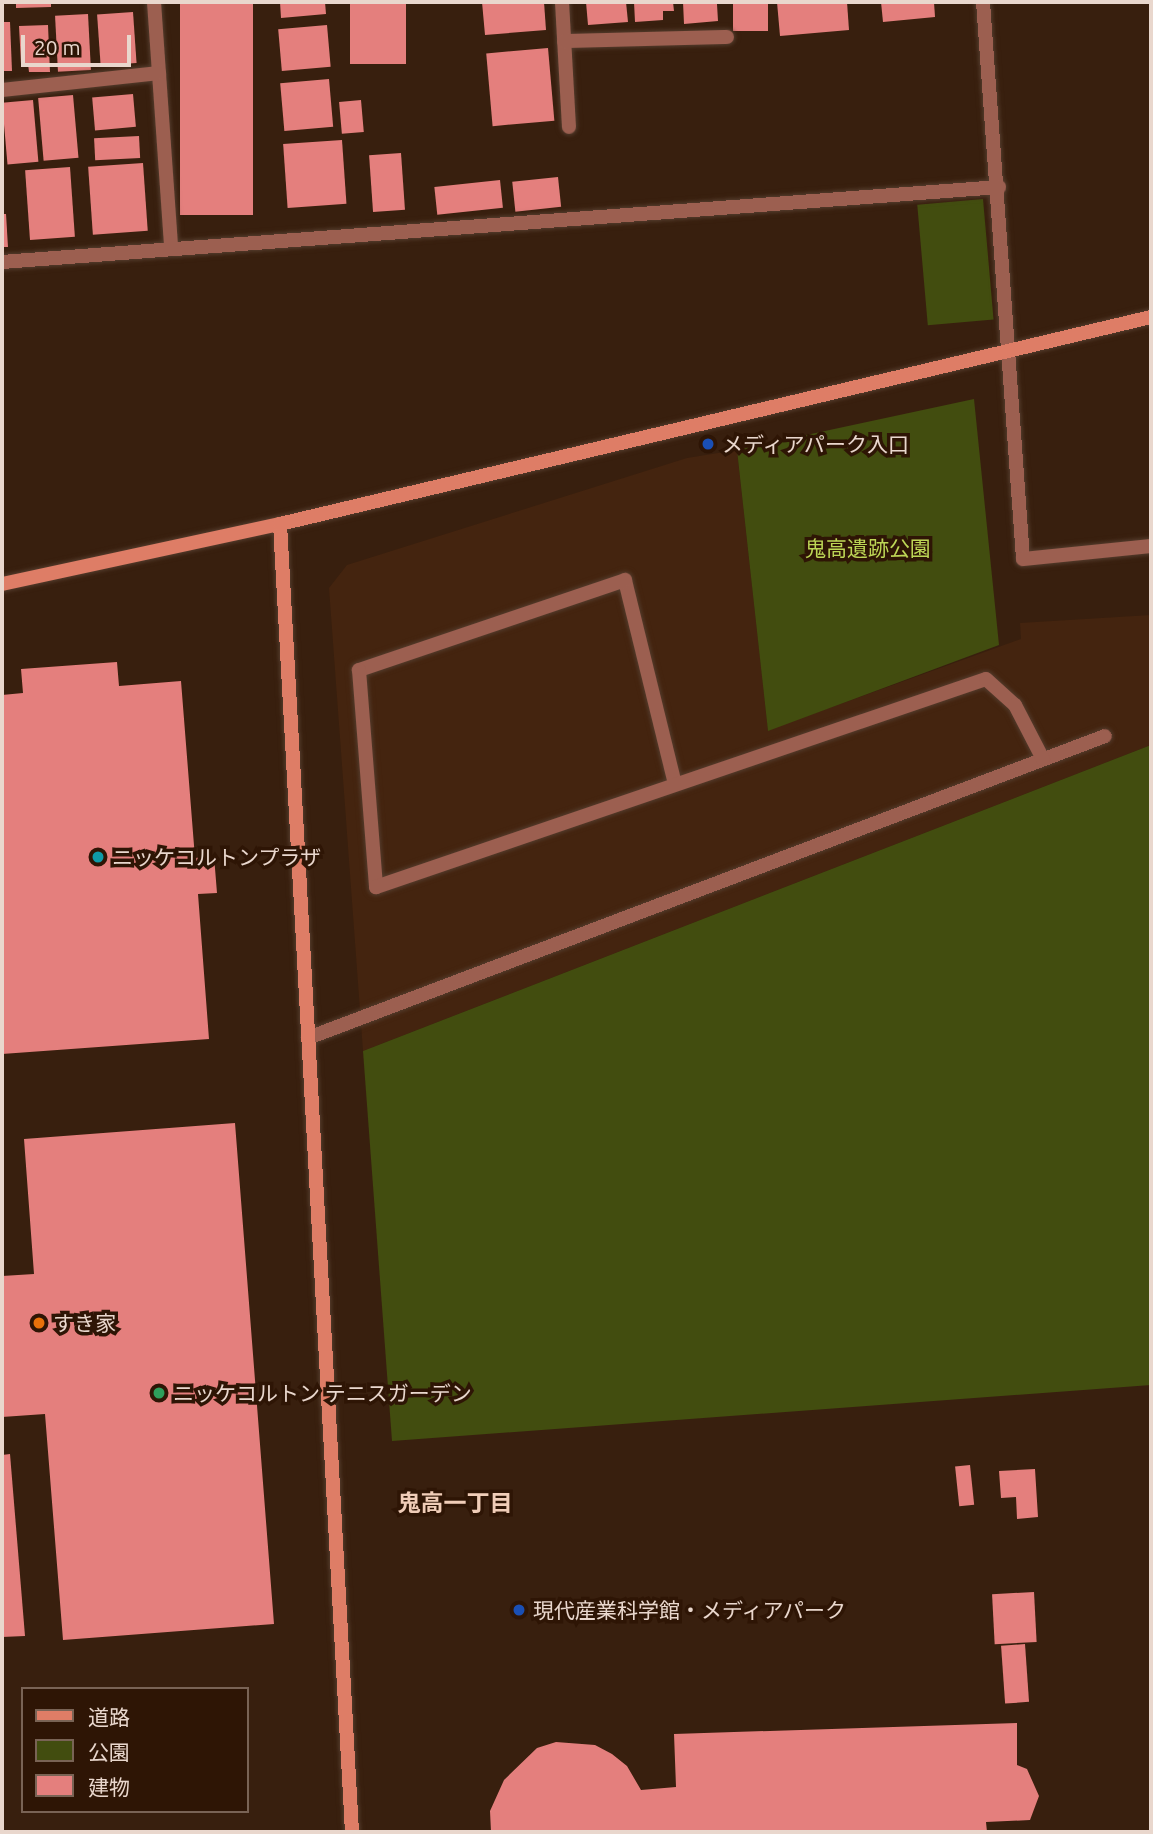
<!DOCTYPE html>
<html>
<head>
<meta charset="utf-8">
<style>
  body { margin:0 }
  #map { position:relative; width:1153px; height:1834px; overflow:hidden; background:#381f0e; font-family:Ubuntu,"Noto Sans JP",sans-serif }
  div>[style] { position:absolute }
  .built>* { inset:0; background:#44240f }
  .green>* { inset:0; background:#424d0f; transform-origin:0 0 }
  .building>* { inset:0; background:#e47f7d; transform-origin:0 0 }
  .roads { filter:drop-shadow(0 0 2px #543c2d) drop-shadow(0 0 2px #543c2d) }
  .lane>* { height:14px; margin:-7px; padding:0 7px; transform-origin:7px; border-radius:7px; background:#9c5f50 }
  .street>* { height:14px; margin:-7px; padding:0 7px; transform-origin:7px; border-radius:7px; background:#9c5f50 }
  .secondary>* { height:14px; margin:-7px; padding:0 7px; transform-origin:7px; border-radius:7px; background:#de7d66 }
  .dots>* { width:19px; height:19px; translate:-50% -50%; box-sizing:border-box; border:4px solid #2e1505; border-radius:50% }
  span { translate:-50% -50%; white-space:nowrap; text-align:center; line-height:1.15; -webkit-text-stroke:7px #2e1505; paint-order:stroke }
  .poi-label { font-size:21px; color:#e9d7cd }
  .left { translate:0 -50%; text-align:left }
  .park-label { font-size:21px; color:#bdd656 }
  .neighbourhood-label { font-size:23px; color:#f0cdb8; font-weight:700 }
  .frame { position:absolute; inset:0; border:4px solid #e9d7cd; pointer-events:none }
  .legend { position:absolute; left:21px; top:1687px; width:228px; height:126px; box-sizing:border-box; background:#2e1505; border:2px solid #796355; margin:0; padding:9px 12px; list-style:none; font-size:21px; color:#e9d7cd }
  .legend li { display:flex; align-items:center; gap:14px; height:35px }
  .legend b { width:35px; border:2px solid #796355 }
  .scale { position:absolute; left:21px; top:35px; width:110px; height:32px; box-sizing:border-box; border:4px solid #e9d7cd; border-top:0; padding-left:9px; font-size:21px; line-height:24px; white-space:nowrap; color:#e9d7cd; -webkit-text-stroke:5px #2e1505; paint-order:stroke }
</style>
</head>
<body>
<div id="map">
  <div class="built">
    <i style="clip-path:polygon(737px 450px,768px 730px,1021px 639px,1020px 623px,1151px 615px,1151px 745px,363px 1051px,329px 588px,347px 565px,687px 458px)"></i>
  </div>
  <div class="green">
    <i style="left:983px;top:199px;width:121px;height:66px;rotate:85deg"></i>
    <i style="clip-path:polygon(974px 399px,999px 645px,768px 731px,737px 450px)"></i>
    <i style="clip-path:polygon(1151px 745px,1151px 1385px,392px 1441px,363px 1051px)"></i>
  </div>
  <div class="building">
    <i style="clip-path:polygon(16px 2px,51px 2px,51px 7px,16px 8px)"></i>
    <i style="left:180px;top:2px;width:73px;height:213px"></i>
    <i style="clip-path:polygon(280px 2px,325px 2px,326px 14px,281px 18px)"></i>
    <i style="left:350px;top:2px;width:56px;height:62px"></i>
    <i style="clip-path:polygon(482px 2px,544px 2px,546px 30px,485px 35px)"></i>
    <i style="clip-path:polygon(586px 2px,626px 2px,628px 22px,588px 25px)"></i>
    <i style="clip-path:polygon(634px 2px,673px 2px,674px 11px,663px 11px,663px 20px,635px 22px)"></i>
    <i style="clip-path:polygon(683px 2px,726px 2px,726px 4px,717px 4px,718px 21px,684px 24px)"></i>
    <i style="left:733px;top:2px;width:35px;height:29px"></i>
    <i style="clip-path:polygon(777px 2px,847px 2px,849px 30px,780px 36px)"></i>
    <i style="clip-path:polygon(881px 2px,934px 2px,935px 17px,883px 22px)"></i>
    <i style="left:133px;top:12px;width:51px;height:36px;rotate:86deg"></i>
    <i style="left:88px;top:14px;width:56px;height:33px;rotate:87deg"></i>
    <i style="clip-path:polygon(2px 22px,10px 22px,12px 71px,2px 71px)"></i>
    <i style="clip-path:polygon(48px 25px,50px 72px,29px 72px,28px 64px,21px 64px,19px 26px)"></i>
    <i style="left:327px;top:25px;width:42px;height:49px;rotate:85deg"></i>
    <i style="left:548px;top:48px;width:73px;height:62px;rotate:85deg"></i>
    <i style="left:329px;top:79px;width:48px;height:49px;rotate:85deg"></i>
    <i style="left:133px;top:94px;width:33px;height:41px;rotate:85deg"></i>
    <i style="left:73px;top:95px;width:63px;height:35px;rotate:85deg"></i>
    <i style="left:33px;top:100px;width:62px;height:31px;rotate:85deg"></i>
    <i style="left:361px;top:100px;width:32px;height:22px;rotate:85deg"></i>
    <i style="left:139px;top:136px;width:22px;height:45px;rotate:87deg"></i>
    <i style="left:342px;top:140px;width:64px;height:59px;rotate:86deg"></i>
    <i style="left:401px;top:153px;width:57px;height:32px;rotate:86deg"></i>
    <i style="left:143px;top:163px;width:68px;height:55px;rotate:86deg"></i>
    <i style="left:70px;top:167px;width:70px;height:45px;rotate:86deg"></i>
    <i style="left:558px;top:177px;width:30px;height:46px;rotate:84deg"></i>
    <i style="left:500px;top:180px;width:28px;height:66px;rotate:84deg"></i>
    <i style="clip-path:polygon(2px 214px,6px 214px,8px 247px,2px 247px)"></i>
    <i style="clip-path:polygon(117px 662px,119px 686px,181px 681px,195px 858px,214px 856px,217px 893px,198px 894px,209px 1039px,2px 1054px,2px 695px,23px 693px,21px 669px)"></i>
    <i style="clip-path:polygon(235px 1123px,274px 1624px,63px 1640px,45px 1414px,2px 1417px,2px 1276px,34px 1274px,24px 1139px)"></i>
    <i style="clip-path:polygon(10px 1454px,25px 1636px,2px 1637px,2px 1455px)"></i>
    <i style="left:970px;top:1465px;width:40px;height:15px;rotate:84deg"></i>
    <i style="clip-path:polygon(1035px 1469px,1038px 1517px,1017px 1519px,1016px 1497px,1001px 1498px,999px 1471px)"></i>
    <i style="left:1034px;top:1592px;width:50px;height:42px;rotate:87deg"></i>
    <i style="left:1025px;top:1644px;width:58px;height:24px;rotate:86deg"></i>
    <i style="clip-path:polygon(1017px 1723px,1017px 1765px,1027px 1769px,1039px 1796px,1030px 1820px,986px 1822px,987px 1832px,491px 1832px,490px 1811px,504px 1780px,537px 1748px,556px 1742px,595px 1745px,612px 1754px,627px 1766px,641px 1790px,676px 1787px,674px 1734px)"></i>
  </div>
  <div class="roads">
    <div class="lane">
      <i style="left:154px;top:2px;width:247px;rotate:86deg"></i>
      <i style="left:562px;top:2px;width:125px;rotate:86.8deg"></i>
      <i style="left:983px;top:2px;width:558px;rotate:85.89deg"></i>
      <i style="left:1023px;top:559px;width:129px;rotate:-5.8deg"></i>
      <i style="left:564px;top:41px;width:163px;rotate:-1.4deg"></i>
      <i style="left:2px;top:90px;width:158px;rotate:-6.2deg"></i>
      <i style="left:2px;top:262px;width:1000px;rotate:-4.3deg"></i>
      <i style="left:308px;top:1038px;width:852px;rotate:-20.75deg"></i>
    </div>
    <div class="street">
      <i style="left:675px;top:784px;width:210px;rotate:-103.8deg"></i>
      <i style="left:625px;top:580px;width:281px;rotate:161.3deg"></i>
      <i style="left:359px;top:670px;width:218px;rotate:85.5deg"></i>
      <i style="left:376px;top:887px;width:644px;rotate:-18.83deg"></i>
      <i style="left:986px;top:679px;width:39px;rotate:42deg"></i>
      <i style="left:1015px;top:705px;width:61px;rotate:62.6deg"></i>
    </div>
    <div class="secondary">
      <i style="left:280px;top:524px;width:1310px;rotate:86.85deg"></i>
      <i style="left:2px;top:584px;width:284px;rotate:-12.2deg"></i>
      <i style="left:280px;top:524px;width:895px;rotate:-13.37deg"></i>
    </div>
  </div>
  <div class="dots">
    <i style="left:708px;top:444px;background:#1a4fb4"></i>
    <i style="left:98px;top:857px;background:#0f9aa8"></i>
    <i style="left:39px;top:1323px;background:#e8710a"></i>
    <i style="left:159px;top:1393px;background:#2e9e5b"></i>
    <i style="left:519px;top:1610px;background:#1a4fb4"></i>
  </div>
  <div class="poi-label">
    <span class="left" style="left:722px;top:444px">メディアパーク入口</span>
    <span class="left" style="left:112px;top:857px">ニッケコルトンプラザ</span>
    <span class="left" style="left:53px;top:1323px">すき家</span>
    <span class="left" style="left:173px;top:1393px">ニッケコルトン テニスガーデン</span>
    <span class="left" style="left:533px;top:1610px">現代産業科学館・メディアパーク</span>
  </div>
  <div class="park-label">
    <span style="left:868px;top:548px">鬼高遺跡公園</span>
  </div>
  <div class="neighbourhood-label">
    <span style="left:455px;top:1503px">鬼高一丁目</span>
  </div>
  <div class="frame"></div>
  <ul class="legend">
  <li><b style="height:9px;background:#de7d66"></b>道路</li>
  <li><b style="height:19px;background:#424d0f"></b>公園</li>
  <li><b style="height:19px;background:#e47f7d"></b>建物</li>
  </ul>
  <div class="scale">20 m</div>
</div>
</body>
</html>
